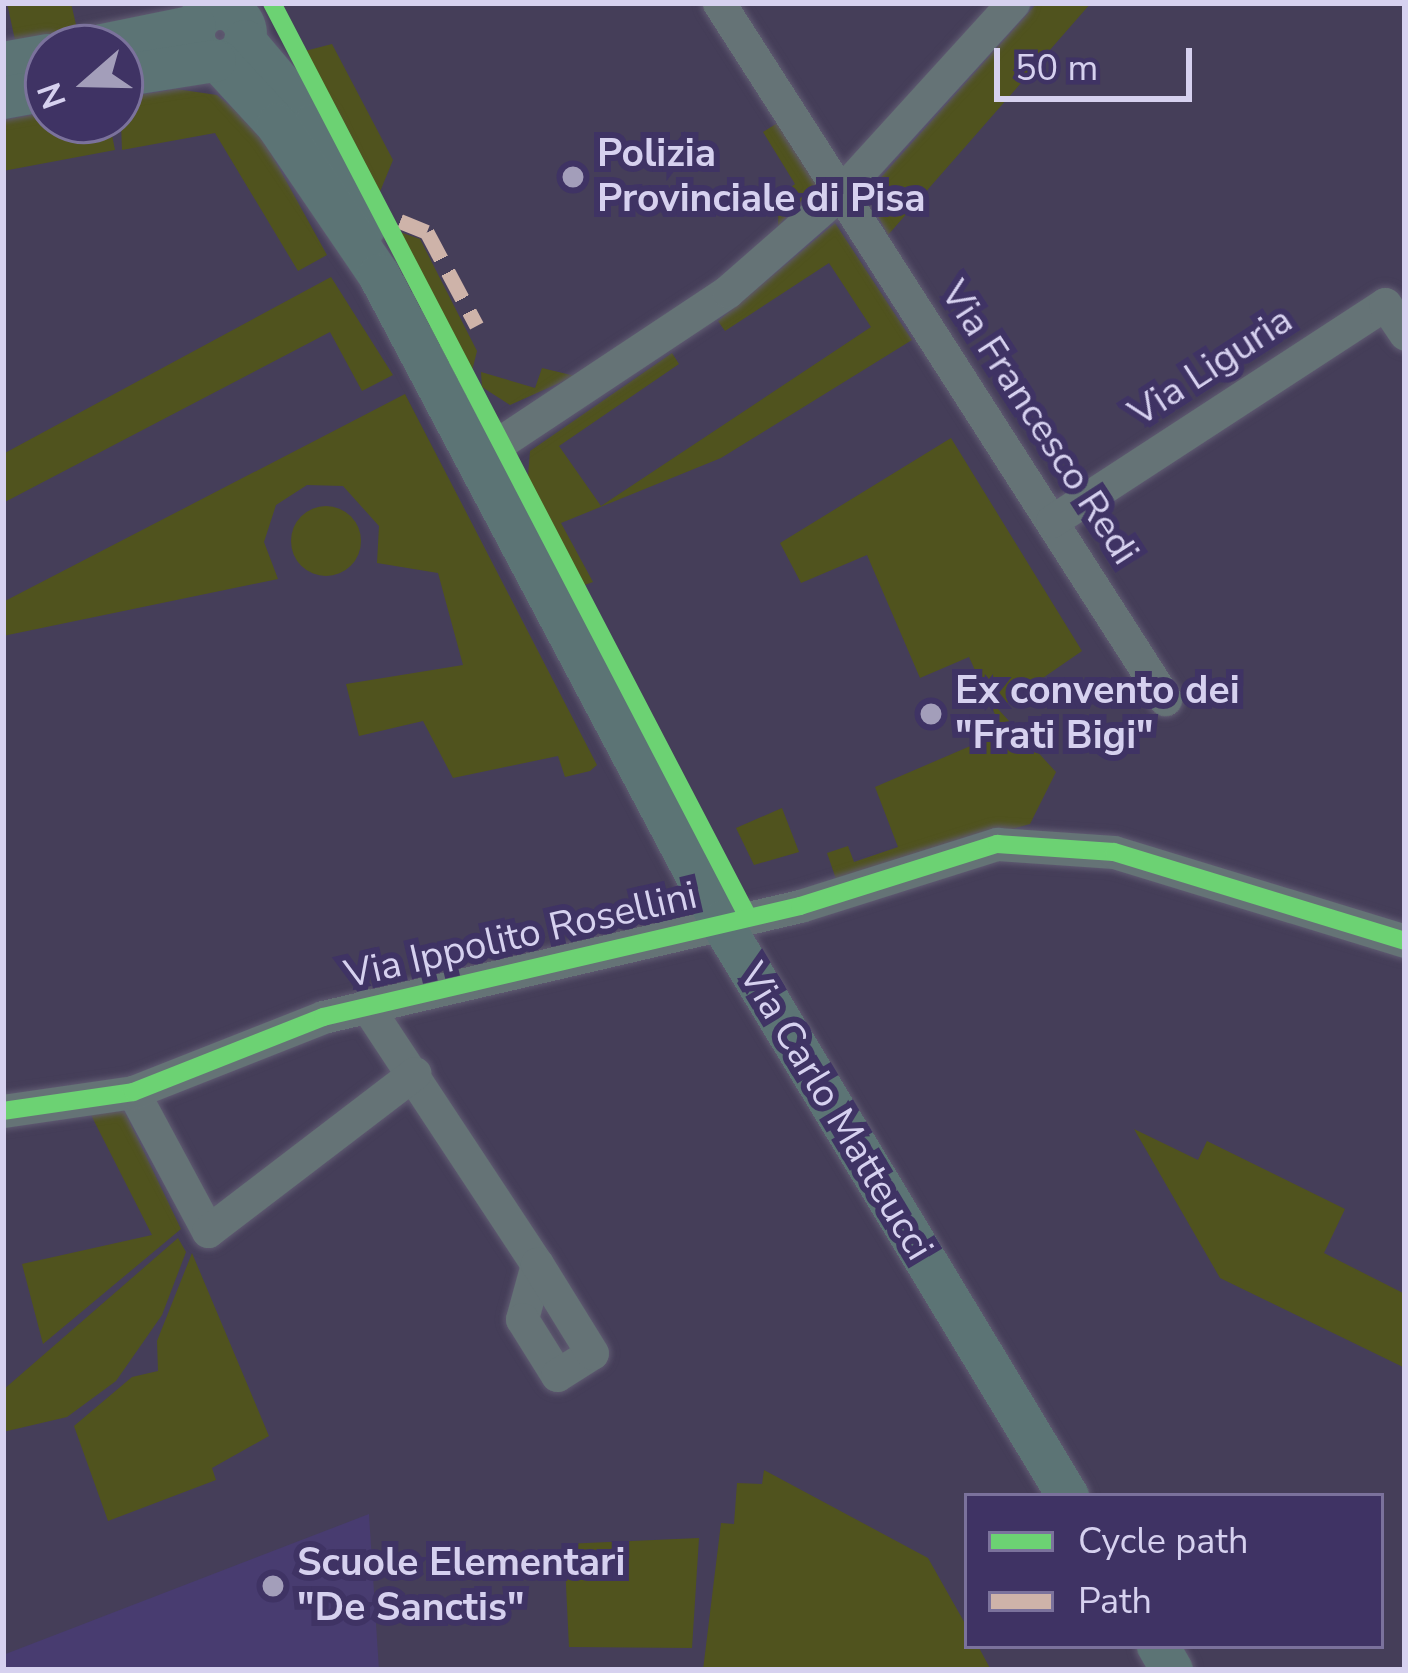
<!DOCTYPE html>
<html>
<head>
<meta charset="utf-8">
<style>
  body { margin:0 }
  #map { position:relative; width:1408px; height:1673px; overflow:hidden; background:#453e59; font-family:"Nunito Sans",sans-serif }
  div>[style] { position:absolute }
  .built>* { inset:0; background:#483c70 }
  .green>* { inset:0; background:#50531e }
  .round { border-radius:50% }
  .roads { filter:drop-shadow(0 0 3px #605b72) drop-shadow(0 0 3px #605b72) }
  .minor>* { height:33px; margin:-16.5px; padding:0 16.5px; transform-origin:16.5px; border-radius:16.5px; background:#657376 }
  .major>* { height:42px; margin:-21px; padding:0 21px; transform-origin:21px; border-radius:21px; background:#5c7475 }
  .major>.ring { margin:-21px; padding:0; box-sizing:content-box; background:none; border:42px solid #5c7475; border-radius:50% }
  .quiet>* { height:15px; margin-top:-7.5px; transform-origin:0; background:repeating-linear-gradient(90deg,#ceb3a9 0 30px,transparent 0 45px) }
  .cycleway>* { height:18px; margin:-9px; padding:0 9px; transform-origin:9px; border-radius:9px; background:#6cd273 }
  .dots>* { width:33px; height:33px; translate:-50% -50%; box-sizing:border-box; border:6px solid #3f3364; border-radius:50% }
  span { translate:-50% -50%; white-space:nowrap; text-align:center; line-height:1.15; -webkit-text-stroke:12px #3f3364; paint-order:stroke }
  .poi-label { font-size:39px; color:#d6d1ef; font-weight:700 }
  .left { translate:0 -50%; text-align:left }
  .street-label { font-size:39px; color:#d6d1ef }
  .frame { position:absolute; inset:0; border:6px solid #d6d1ef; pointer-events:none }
  .legend { position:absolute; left:964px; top:1493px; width:420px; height:156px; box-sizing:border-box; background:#3f3364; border:3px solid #7b729c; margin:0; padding:15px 21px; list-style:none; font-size:36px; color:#d6d1ef }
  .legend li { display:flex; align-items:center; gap:24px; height:60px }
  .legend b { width:60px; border:3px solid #7b729c }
  .north { position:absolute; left:24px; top:24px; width:120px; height:120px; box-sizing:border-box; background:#3f3364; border:3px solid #7b729c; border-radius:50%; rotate:250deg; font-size:33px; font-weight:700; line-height:48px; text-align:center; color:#d6d1ef }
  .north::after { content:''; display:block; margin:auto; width:42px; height:54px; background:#a39eba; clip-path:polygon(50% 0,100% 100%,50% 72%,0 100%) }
  .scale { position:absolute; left:994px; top:48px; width:198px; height:54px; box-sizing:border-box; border:6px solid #d6d1ef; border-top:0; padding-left:15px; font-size:36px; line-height:42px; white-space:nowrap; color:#d6d1ef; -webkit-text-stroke:9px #3f3364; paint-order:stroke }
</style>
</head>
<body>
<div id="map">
  <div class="built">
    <i style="clip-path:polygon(369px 1514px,379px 1670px,3px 1670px,3px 1655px)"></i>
  </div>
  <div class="green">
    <i style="clip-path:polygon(7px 3px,71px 3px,77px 29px,15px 40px)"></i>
    <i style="clip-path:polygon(1037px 3px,1091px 3px,888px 235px,866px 194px)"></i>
    <i style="clip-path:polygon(332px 44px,393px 160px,379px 194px,305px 51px)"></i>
    <i style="clip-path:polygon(176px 89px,217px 95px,257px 128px,327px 255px,298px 271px,215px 133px,122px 150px,120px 98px)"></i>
    <i style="clip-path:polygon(48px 112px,48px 120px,109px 120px,115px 150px,3px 171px,3px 120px)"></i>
    <i style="clip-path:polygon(779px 122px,817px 184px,778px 226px,779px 196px,795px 184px,763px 132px)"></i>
    <i style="clip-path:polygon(835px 223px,912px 340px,721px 458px,561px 523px,593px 582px,582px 586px,528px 477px,530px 451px,672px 353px,679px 364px,559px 446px,601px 506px,871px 327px,829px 263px,725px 331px,718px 321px)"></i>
    <i style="clip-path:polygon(397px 231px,420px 239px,477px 351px,472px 371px)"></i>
    <i style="clip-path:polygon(331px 277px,393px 375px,362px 391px,330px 332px,3px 503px,3px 454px)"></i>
    <i style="clip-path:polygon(542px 368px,575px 376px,510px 405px,482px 387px,481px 372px,535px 388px)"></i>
    <i style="clip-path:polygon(405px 394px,597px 765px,590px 771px,565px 777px,558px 756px,453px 778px,423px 721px,359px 736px,346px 684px,463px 665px,438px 573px,377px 563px,379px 526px,343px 486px,307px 485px,276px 505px,264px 542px,278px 579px,3px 636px,3px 602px)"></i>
    <i style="clip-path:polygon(951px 438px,1082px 651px,998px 709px,1056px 772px,1030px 824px,836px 879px,827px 853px,848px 846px,854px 862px,898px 847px,875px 787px,1003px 732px,969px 657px,920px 678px,867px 555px,801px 583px,780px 543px)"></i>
    <i class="round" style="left:291px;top:506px;width:70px;height:70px"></i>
    <i style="clip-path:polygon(782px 808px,799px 852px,754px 865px,736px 828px)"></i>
    <i style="clip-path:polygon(123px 1108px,181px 1229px,43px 1344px,22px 1264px,152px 1235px,90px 1113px)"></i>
    <i style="clip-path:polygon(1134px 1129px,1198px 1160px,1207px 1141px,1345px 1209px,1324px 1253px,1405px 1294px,1405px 1368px,1220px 1278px)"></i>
    <i style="clip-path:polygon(178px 1238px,186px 1252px,162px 1315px,116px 1381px,67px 1417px,3px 1432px,3px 1390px)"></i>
    <i style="clip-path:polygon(192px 1253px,269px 1436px,212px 1468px,216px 1480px,108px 1521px,74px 1426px,132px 1377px,158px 1371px,157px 1341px)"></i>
    <i style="clip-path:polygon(764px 1470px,928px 1558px,967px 1627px,967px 1646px,978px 1646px,991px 1670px,703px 1670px,721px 1523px,734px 1524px,737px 1483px,762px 1484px)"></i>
    <i style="clip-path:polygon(699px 1538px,692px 1648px,569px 1647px,564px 1544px)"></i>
  </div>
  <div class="roads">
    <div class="minor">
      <i style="left:719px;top:3px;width:827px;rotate:57.35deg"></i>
      <i style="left:467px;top:444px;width:37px;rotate:-6deg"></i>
      <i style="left:504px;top:440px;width:269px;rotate:-33.6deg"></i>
      <i style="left:728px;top:291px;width:150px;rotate:-41.2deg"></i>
      <i style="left:841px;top:192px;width:256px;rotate:-47.7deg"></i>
      <i style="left:1052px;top:521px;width:397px;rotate:-33.1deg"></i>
      <i style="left:1385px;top:304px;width:36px;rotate:56deg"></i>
      <i style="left:366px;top:1005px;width:310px;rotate:56.6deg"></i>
      <i style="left:537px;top:1264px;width:57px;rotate:105.3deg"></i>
      <i style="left:522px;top:1319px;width:66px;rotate:58deg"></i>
      <i style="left:557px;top:1375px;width:41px;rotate:-32.2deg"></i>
      <i style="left:592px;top:1353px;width:105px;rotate:-121.7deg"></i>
      <i style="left:133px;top:1092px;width:158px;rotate:61.7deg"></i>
      <i style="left:208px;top:1231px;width:260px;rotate:-37.4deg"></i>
      <i style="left:3px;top:1111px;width:131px;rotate:-8.3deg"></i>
      <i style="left:133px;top:1092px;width:204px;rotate:-21.5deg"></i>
      <i style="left:323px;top:1017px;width:490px;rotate:-13.1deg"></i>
      <i style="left:800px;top:906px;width:207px;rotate:-17.5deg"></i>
      <i style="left:997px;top:844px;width:117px;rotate:3.9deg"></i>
      <i style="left:1114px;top:852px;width:304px;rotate:17deg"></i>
    </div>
    <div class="major">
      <i class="ring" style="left:194px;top:9px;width:10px;height:10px"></i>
      <i style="left:245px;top:41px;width:109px;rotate:49.9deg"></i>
      <i style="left:315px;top:124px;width:115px;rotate:64.3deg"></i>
      <i style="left:87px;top:48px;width:110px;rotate:-11.5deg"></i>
      <i style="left:218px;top:61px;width:87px;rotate:47.3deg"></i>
      <i style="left:277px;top:125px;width:181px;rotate:55.8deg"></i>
      <i style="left:379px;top:275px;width:732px;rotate:62.14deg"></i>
      <i style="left:721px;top:922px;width:671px;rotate:58.85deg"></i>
      <i style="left:3px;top:63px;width:46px;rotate:-10.1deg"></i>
      <i style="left:120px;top:76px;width:96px;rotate:-9deg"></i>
      <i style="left:3px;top:98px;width:46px;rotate:-10.1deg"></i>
      <i style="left:1158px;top:1646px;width:28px;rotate:60deg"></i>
    </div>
  </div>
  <div class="quiet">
    <i style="left:400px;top:221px;width:29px;rotate:22deg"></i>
    <i style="left:427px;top:232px;width:106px;rotate:62deg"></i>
  </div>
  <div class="cycleway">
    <i style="left:272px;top:3px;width:1028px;rotate:62.49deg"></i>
    <i style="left:3px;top:1111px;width:131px;rotate:-8.3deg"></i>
    <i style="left:133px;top:1092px;width:204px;rotate:-21.5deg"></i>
    <i style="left:323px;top:1017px;width:490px;rotate:-13.1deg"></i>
    <i style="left:800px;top:906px;width:207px;rotate:-17.5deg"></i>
    <i style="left:997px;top:844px;width:117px;rotate:3.9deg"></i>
    <i style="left:1114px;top:852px;width:304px;rotate:17deg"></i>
  </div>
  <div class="dots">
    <i style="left:573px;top:177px;background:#a39eba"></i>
    <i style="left:931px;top:714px;background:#a39eba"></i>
    <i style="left:273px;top:1586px;background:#a39eba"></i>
  </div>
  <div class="poi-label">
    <span class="left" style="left:597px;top:177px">Polizia<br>Provinciale di Pisa</span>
    <span class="left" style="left:955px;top:714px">Ex convento dei<br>"Frati Bigi"</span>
    <span class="left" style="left:297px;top:1586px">Scuole Elementari<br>"De Sanctis"</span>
  </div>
  <div class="street-label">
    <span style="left:1211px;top:367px;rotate:-33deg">Via Liguria</span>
    <span style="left:1039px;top:423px;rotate:57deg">Via Francesco Redi</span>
    <span style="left:521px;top:936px;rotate:-13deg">Via Ippolito Rosellini</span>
    <span style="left:835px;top:1112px;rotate:59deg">Via Carlo Matteucci</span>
  </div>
  <div class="frame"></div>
  <ul class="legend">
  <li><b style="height:15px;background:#6cd273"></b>Cycle path</li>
  <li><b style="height:15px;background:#ceb3a9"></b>Path</li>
  </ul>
  <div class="north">N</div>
  <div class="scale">50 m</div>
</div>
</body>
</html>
